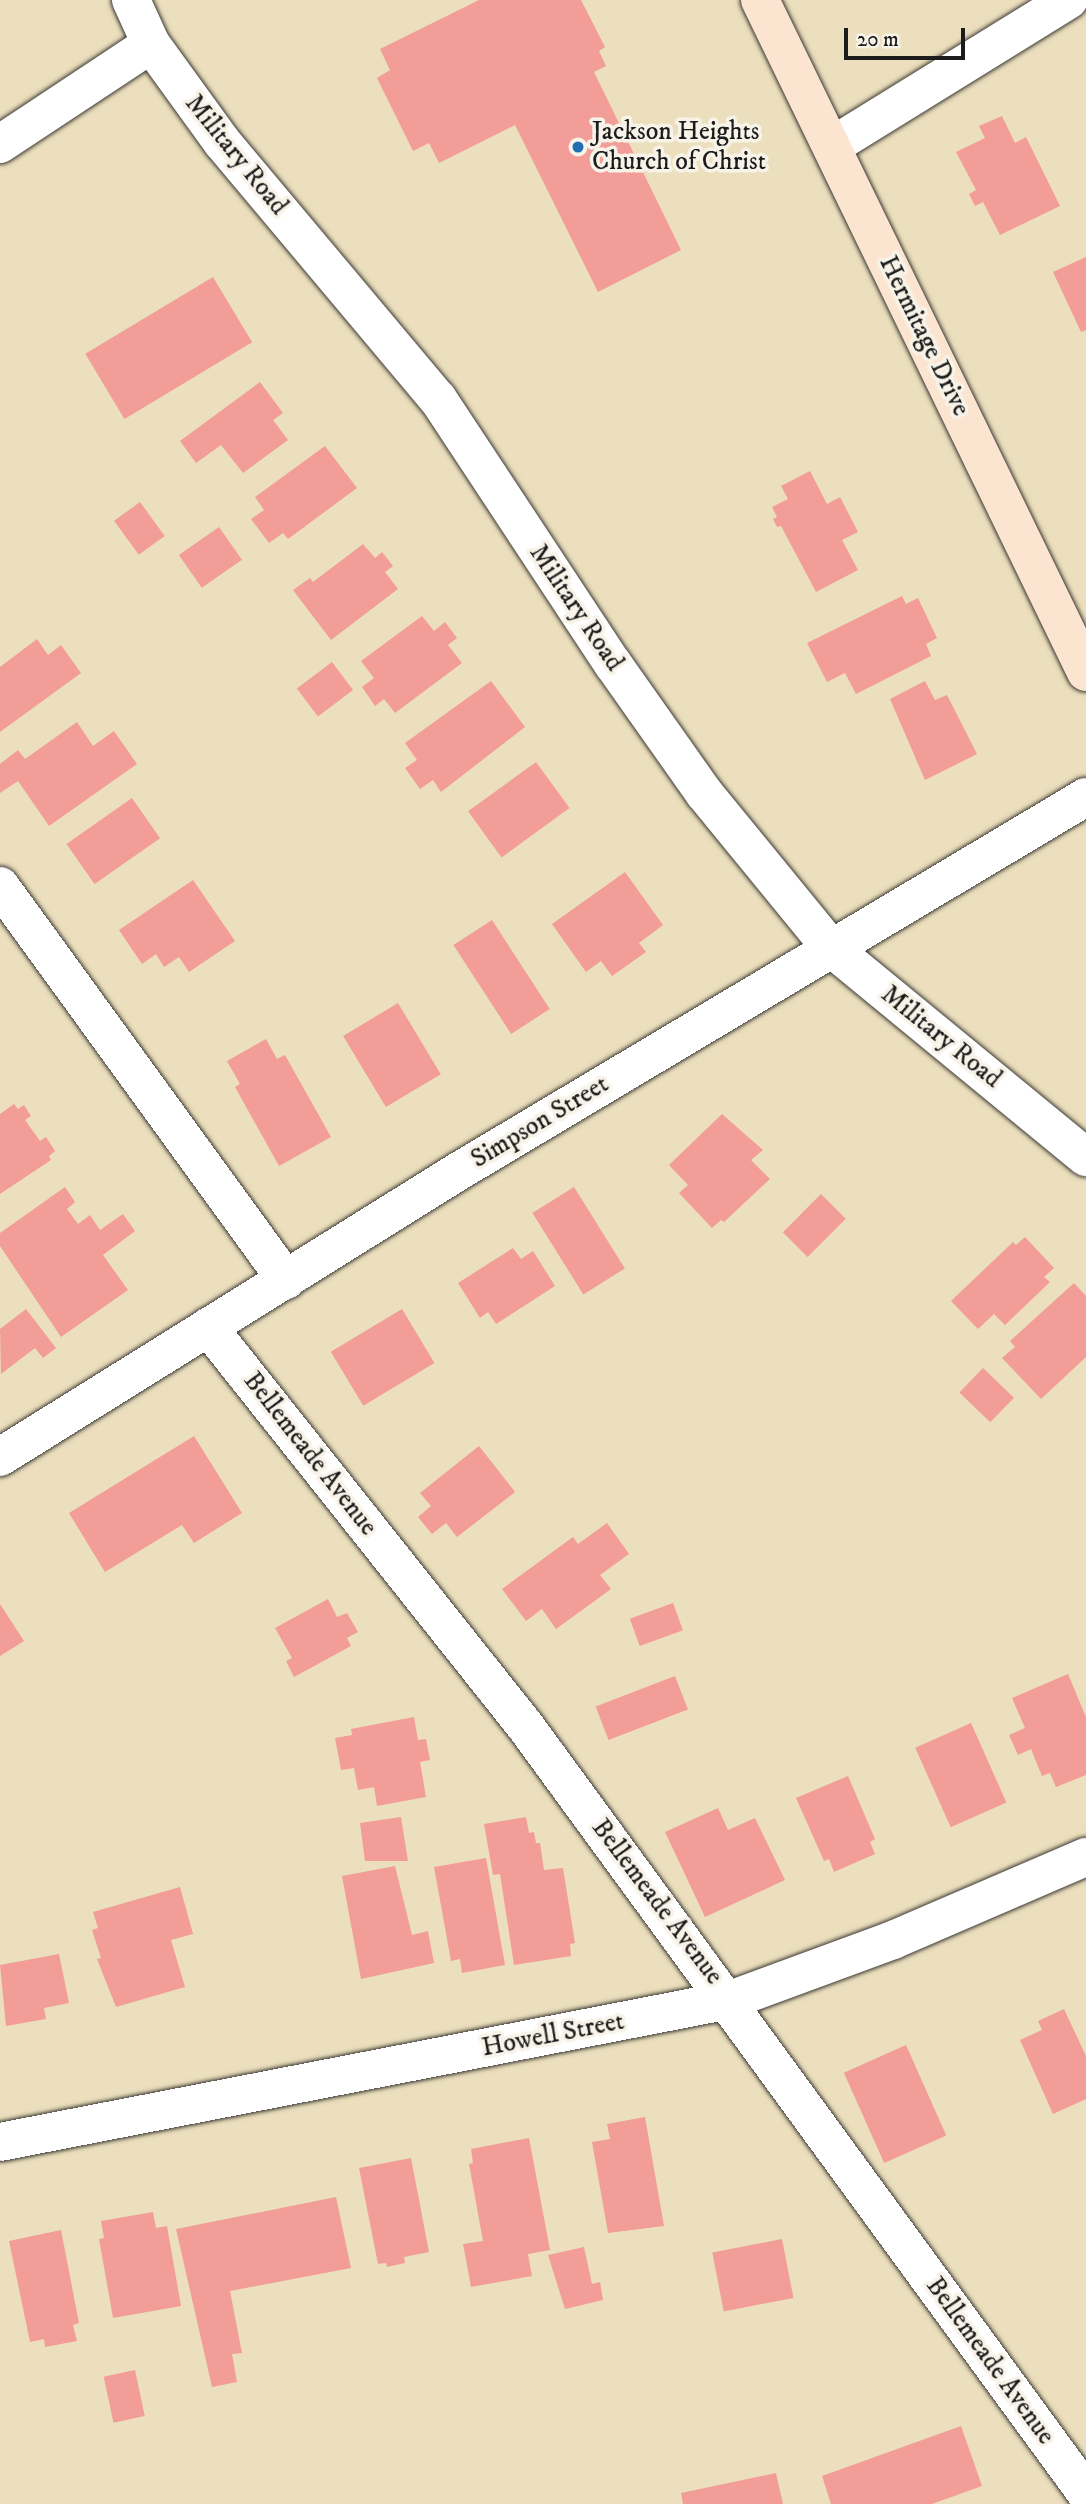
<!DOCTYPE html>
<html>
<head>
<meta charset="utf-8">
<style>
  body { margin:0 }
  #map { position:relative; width:1086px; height:2504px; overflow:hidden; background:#ecdfbd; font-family:"IM FELL DW Pica",serif }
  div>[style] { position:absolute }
  .building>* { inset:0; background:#f29d97; transform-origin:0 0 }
  .roads { filter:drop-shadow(0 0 2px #3b3934) drop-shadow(0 0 2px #3b3934) }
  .street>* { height:38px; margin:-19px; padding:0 19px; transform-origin:19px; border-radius:19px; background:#fff }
  .secondary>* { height:38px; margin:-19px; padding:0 19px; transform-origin:19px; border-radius:19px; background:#fce5d0 }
  .dots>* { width:19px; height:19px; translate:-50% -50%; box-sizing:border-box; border:4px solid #f7f3e8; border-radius:50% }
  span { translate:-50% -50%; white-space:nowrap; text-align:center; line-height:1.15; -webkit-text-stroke:7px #f7f3e8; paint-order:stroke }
  .poi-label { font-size:26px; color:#1c1c1c }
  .left { translate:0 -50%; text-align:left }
  .street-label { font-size:26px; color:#1c1c1c }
  .scale { position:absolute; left:844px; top:28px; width:121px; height:32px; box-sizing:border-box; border:4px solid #1c1c1c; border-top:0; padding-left:9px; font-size:21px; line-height:24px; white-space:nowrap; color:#1c1c1c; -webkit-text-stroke:5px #f7f3e8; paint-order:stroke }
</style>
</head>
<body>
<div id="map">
  <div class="building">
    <i style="clip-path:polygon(479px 0,581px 0,605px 47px,599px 51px,606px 66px,594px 72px,681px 250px,598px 292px,515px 125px,439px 163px,429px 143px,413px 151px,377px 78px,390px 70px,380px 49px)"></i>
    <i style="clip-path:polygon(1002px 116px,1015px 143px,1026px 137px,1060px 206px,1000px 235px,983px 202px,975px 206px,969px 194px,976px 190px,956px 152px,985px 138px,979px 126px)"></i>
    <i style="clip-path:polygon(1086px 257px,1086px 330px,1081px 332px,1053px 272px)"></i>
    <i style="left:213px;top:277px;width:76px;height:149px;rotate:59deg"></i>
    <i style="clip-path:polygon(260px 382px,283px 413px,273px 420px,288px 440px,243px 473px,221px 445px,196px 463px,180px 441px)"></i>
    <i style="clip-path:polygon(325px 446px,357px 488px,288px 539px,283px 533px,269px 543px,251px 519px,264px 510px,255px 497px)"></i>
    <i style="clip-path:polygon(810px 471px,827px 504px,840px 497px,858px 532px,842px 540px,858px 570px,816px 592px,781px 526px,777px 527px,773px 519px,777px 517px,772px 507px,788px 499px,781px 486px)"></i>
    <i style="left:140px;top:502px;width:42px;height:32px;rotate:54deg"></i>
    <i style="left:219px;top:527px;width:40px;height:49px;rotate:55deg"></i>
    <i style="clip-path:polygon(363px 544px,375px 558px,382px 552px,393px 566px,385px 572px,398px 589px,331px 640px,293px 590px,310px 578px,313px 582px)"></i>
    <i style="clip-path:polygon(902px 596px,906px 604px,918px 598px,937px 638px,926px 644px,931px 656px,856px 694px,845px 673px,827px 682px,807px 643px)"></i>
    <i style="clip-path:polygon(422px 616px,434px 631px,445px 622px,457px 638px,448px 645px,462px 663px,395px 713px,384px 699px,375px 706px,362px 687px,374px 678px,361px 661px)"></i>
    <i style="clip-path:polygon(37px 639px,48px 655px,61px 645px,81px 673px,0 732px,0 667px)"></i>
    <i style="left:332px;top:662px;width:35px;height:44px;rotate:53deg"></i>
    <i style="clip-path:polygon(491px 681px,525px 727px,441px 792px,433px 780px,420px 789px,405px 768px,417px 760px,405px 743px)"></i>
    <i style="clip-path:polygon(925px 681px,935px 700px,947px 695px,977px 754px,925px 780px,890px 699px)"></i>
    <i style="clip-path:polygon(77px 722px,93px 746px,114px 731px,137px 764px,49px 826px,18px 781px,0 793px,0 764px,18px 750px,25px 759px)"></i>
    <i style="left:536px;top:762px;width:57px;height:84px;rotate:54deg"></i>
    <i style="left:132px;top:798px;width:49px;height:80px;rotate:55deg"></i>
    <i style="clip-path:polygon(625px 872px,663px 925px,639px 943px,646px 952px,612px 976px,601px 961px,586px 972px,552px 924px)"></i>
    <i style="clip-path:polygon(193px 880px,235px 941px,189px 972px,179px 957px,164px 967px,156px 954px,142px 964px,119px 930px)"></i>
    <i style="left:492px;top:920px;width:106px;height:46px;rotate:57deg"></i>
    <i style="left:398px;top:1003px;width:83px;height:64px;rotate:59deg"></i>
    <i style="clip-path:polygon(266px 1039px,277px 1059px,285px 1055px,331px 1137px,279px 1166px,235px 1087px,240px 1084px,227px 1061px)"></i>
    <i style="clip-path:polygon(14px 1104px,18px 1109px,24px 1105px,31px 1116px,25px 1120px,40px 1141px,46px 1137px,55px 1151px,49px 1156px,51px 1160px,0 1194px,0 1114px)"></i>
    <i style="clip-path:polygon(722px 1114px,763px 1150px,751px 1160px,770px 1179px,724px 1222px,721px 1220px,712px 1228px,679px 1193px,688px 1185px,669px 1165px)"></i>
    <i style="clip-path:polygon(65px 1187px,75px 1202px,67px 1209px,78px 1224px,90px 1215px,100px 1230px,123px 1214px,135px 1231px,103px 1255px,128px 1290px,61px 1337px,0 1246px,0 1233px)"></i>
    <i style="left:574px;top:1187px;width:96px;height:49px;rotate:58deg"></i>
    <i style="left:821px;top:1194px;width:35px;height:54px;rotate:45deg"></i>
    <i style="clip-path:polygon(1025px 1237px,1054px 1268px,1044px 1277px,1050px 1282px,1005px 1325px,994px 1314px,978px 1329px,951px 1301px,1013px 1242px,1016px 1245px)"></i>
    <i style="clip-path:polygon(513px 1248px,521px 1259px,533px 1251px,555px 1286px,496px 1324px,488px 1312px,480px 1318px,458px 1283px)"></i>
    <i style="clip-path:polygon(1074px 1283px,1086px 1296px,1086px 1357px,1041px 1399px,1002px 1358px,1015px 1347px,1010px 1341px)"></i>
    <i style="clip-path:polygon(26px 1309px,56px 1348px,43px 1358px,35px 1348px,1px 1374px,0 1329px)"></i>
    <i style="left:402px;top:1309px;width:63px;height:83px;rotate:59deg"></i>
    <i style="left:983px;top:1368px;width:43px;height:34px;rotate:44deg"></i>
    <i style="clip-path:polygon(194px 1436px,242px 1513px,194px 1543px,182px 1525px,105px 1572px,69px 1513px)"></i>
    <i style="clip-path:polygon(479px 1446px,515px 1492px,457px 1537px,446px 1523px,432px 1534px,418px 1517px,431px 1506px,420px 1493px)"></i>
    <i style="clip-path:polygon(607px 1523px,629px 1554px,600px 1575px,611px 1589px,556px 1629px,542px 1609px,526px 1621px,502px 1589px,573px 1537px,578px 1544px)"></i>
    <i style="clip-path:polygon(328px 1599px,337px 1617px,347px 1613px,358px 1632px,347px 1638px,351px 1646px,294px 1677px,286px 1661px,292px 1658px,275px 1628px)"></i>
    <i style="left:673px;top:1603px;width:29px;height:46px;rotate:70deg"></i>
    <i style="clip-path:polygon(0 1604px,24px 1641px,0 1656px)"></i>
    <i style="clip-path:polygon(1068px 1674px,1086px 1717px,1086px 1775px,1056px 1787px,1050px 1773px,1042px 1776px,1031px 1749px,1018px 1755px,1009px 1735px,1025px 1728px,1012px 1698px)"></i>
    <i style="left:675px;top:1676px;width:36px;height:85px;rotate:69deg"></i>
    <i style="clip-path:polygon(414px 1717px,418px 1740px,426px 1739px,430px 1760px,420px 1762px,426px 1797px,377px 1806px,374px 1787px,358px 1790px,354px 1768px,341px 1770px,335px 1738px,352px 1735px,351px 1729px)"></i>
    <i style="left:971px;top:1723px;width:87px;height:61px;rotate:66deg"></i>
    <i style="clip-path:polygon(848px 1776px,875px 1839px,870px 1842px,875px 1854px,834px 1872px,829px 1859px,824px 1861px,796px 1798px)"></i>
    <i style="clip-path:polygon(718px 1808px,728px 1830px,755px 1818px,785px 1880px,705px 1917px,665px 1832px)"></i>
    <i style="clip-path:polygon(401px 1817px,408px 1861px,365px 1861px,360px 1823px)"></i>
    <i style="clip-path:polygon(526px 1817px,529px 1833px,534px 1832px,536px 1843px,540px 1843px,544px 1870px,563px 1868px,575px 1943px,570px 1944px,571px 1956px,514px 1965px,500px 1874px,493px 1875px,484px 1824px)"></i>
    <i style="clip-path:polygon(486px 1858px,505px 1965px,462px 1973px,460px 1959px,451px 1961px,434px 1867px)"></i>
    <i style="clip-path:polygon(395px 1866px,412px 1935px,428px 1931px,434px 1963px,361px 1979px,342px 1876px)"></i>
    <i style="clip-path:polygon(180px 1887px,193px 1934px,171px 1940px,185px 1987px,116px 2007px,97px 1959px,101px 1958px,92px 1930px,98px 1928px,93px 1912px)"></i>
    <i style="clip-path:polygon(59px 1954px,69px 2003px,44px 2008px,46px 2019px,6px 2026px,0 1965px)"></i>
    <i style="clip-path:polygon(1064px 2009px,1086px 2056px,1086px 2099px,1053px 2114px,1020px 2040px,1042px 2030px,1038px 2021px)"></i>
    <i style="left:906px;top:2045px;width:99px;height:68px;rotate:66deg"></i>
    <i style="clip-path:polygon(645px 2117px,664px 2226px,608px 2233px,592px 2142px,610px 2139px,607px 2124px)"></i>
    <i style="clip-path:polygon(529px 2138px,550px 2250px,528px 2254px,532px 2276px,471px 2287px,463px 2244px,483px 2241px,469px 2164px,473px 2163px,471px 2149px)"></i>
    <i style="clip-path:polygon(411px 2158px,429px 2252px,404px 2257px,405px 2263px,387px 2267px,386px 2263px,378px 2264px,359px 2168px)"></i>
    <i style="clip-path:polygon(336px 2197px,351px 2268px,230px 2291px,242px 2353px,232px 2354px,237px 2382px,212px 2387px,176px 2229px)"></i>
    <i style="clip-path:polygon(153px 2212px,156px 2228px,167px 2226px,181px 2306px,113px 2318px,99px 2239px,104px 2238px,101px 2221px)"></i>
    <i style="clip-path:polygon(61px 2230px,79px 2323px,73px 2325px,77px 2341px,45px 2347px,44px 2339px,30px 2342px,9px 2241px)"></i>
    <i style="left:782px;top:2239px;width:60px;height:71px;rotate:79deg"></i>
    <i style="clip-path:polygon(584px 2247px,592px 2284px,600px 2282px,603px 2300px,565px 2309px,548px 2255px)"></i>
    <i style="left:135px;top:2370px;width:47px;height:32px;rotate:78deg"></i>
    <i style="clip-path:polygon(961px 2426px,982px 2486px,932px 2504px,831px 2504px,822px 2476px)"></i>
    <i style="clip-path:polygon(776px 2473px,783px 2504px,683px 2504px,681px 2493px)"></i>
  </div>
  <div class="roads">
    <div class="street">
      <i style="left:131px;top:0;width:48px;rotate:65.6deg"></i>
      <i style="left:151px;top:44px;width:121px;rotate:54.1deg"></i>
      <i style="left:222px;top:142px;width:336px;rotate:50deg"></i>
      <i style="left:438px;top:399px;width:318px;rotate:56.6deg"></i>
      <i style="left:613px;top:664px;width:158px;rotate:54.8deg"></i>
      <i style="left:704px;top:793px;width:199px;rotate:50.7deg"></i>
      <i style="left:830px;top:947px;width:331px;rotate:39.4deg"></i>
      <i style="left:0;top:144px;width:181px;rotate:-33.5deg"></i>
      <i style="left:832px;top:146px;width:278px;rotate:-31.7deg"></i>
      <i style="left:0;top:886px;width:487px;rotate:54deg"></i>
      <i style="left:208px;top:1327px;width:511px;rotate:51.52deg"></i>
      <i style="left:526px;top:1727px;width:949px;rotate:53.83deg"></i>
      <i style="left:0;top:1457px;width:541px;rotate:-31.93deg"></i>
      <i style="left:459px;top:1171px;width:730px;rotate:-30.82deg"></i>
      <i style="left:0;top:2142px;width:744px;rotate:-11.01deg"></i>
      <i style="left:730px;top:2000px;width:174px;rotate:-20.2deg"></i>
      <i style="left:893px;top:1940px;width:210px;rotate:-23.3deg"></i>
    </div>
    <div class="secondary">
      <i style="left:760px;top:0;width:747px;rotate:64.12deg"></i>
    </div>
  </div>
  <div class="dots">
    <i style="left:578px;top:147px;background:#1f6fb2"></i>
  </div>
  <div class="poi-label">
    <span class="left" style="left:592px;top:147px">Jackson Heights<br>Church of Christ</span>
  </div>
  <div class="street-label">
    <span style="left:236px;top:155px;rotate:51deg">Military Road</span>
    <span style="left:924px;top:336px;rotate:64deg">Hermitage Drive</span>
    <span style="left:576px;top:608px;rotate:56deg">Military Road</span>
    <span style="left:941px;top:1037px;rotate:39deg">Military Road</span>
    <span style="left:540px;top:1122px;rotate:-31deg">Simpson Street</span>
    <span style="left:310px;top:1454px;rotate:52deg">Bellemeade Avenue</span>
    <span style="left:657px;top:1902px;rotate:53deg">Bellemeade Avenue</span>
    <span style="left:553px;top:2035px;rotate:-11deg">Howell Street</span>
    <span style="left:990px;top:2361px;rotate:54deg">Bellemeade Avenue</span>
  </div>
  <div class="scale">20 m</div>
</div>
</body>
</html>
